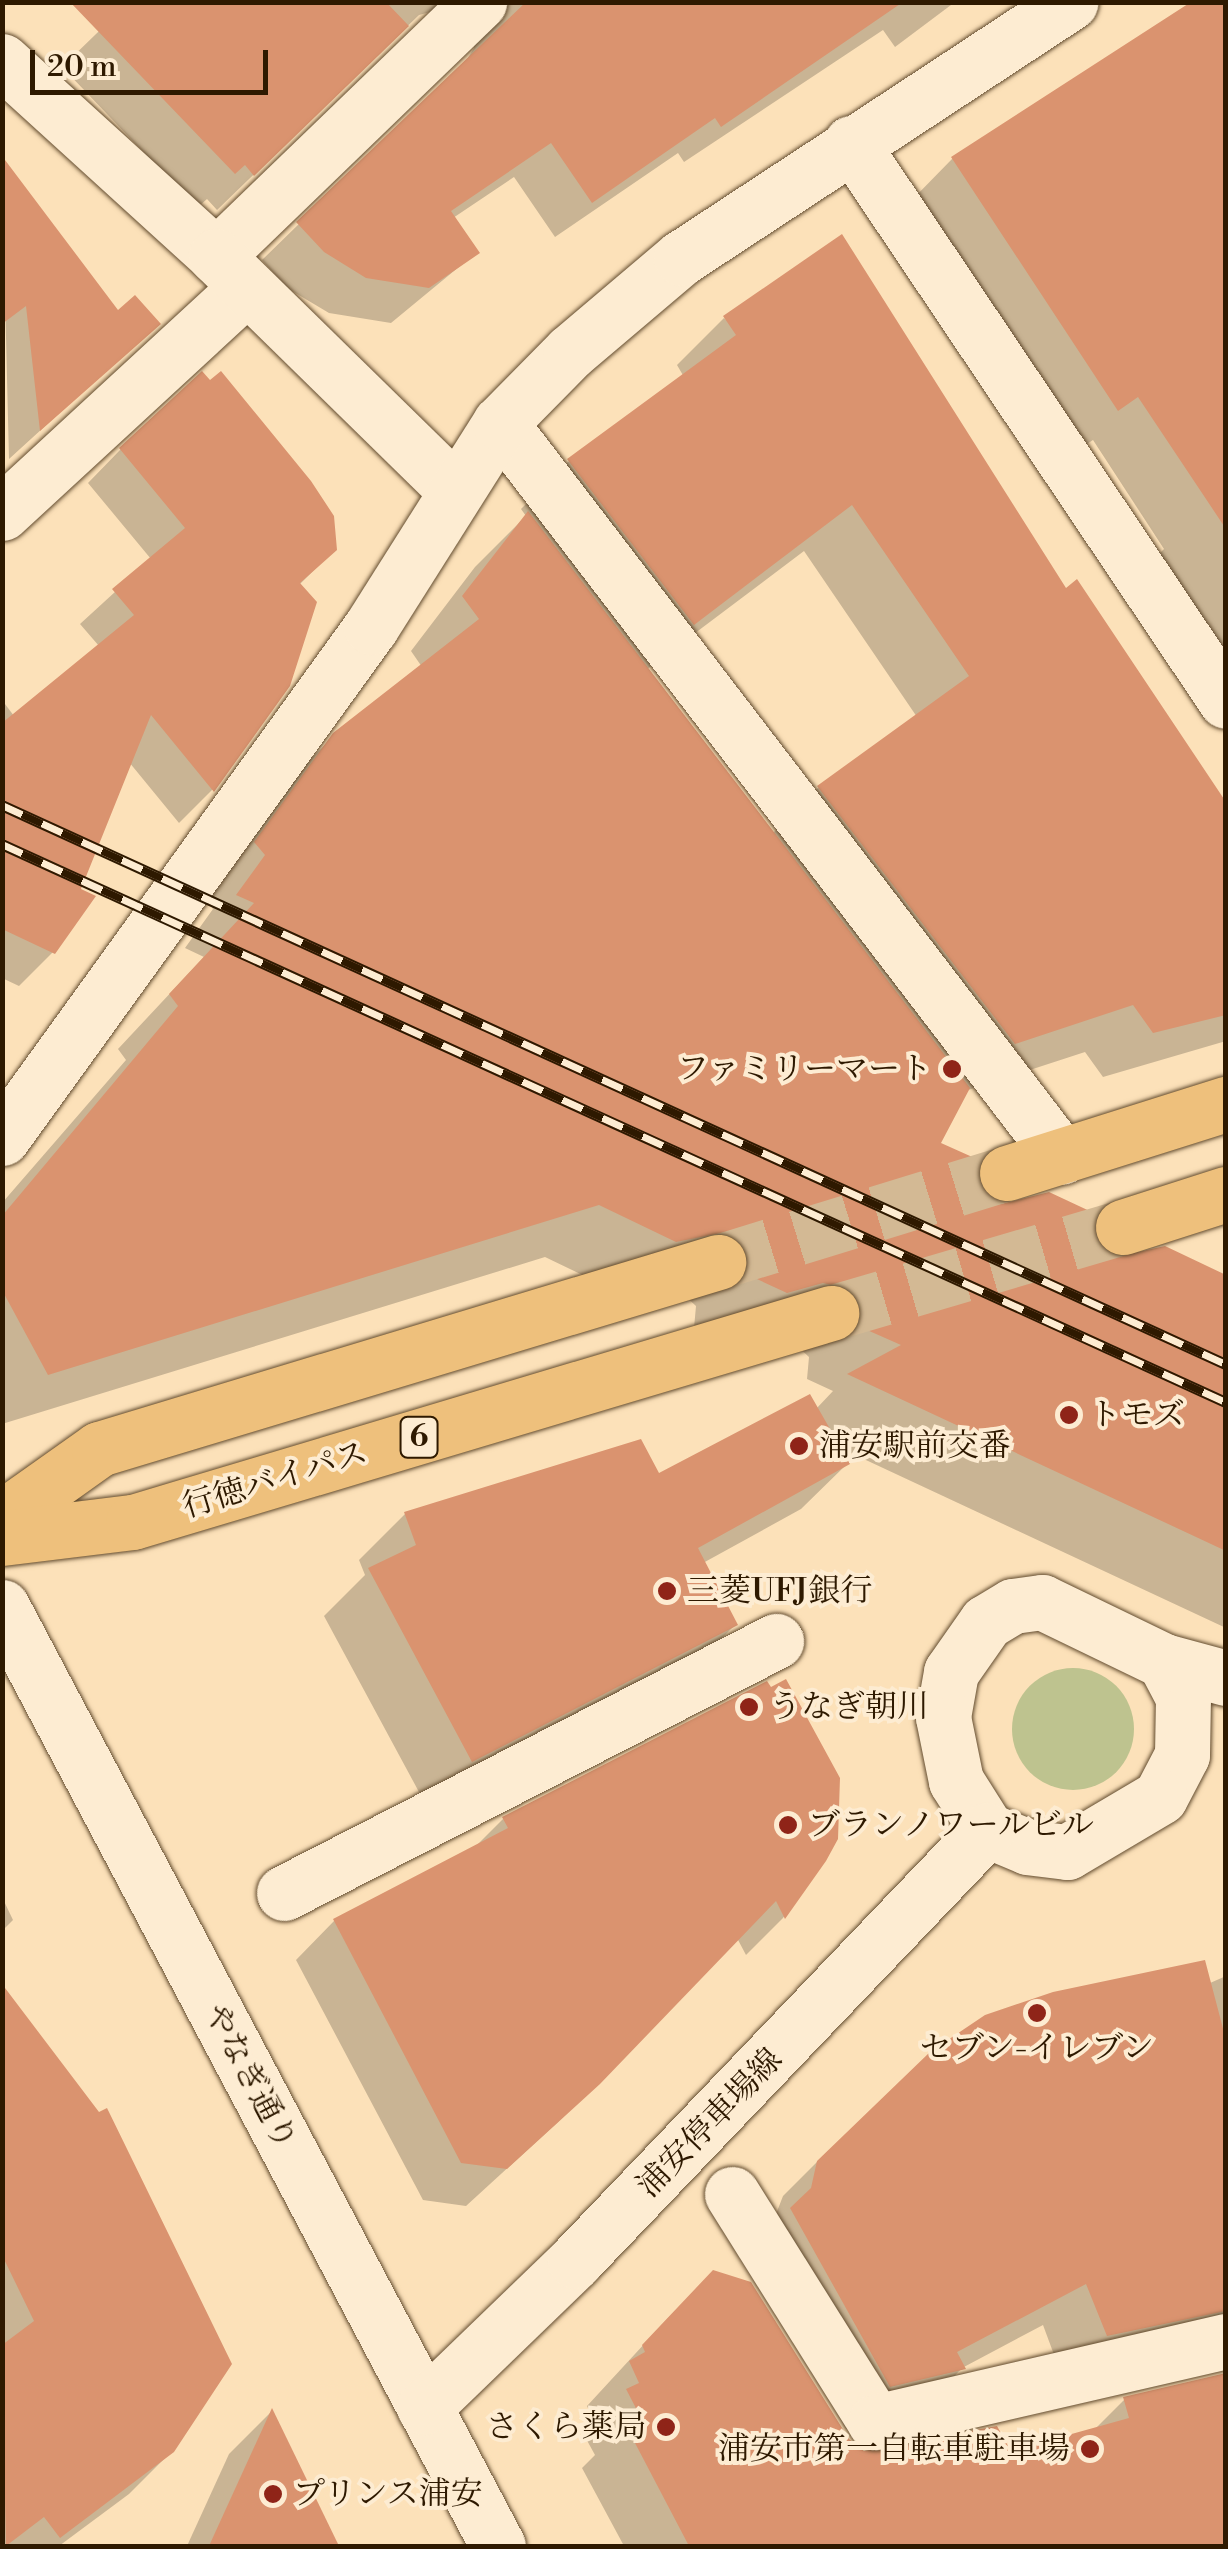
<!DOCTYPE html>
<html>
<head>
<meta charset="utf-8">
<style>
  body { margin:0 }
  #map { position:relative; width:1228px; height:2549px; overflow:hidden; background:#fce1b9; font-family:"Libre Bodoni","Noto Serif JP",serif }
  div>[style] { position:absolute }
  .green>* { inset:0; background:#bec38f }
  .round { border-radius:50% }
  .shadow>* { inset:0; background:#0003 }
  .building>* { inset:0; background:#da936f }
  .primary-tunnel>* { height:55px; margin-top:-27.5px; transform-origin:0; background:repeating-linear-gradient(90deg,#d3b994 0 55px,transparent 0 83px) }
  .roads { filter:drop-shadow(0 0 2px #624b2e) drop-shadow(0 0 2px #624b2e) }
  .pedestrian>* { height:55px; margin:-27.5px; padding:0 27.5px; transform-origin:27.5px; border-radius:27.5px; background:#fdecd2 }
  .minor>* { height:55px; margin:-27.5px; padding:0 27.5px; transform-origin:27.5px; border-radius:27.5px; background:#fdecd2 }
  .tertiary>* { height:55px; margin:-27.5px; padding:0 27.5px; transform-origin:27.5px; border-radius:27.5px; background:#fdecd2 }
  .secondary>* { height:55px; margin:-27.5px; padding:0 27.5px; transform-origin:27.5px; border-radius:27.5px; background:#fdecd2 }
  .primary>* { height:55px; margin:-27.5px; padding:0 27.5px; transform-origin:27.5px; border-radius:27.5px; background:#eec07c }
  .rail>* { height:11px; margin-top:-5.5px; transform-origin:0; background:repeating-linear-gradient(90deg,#fdecd2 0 22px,#2e1900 0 44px); box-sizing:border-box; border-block:2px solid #2e1900 }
  .dots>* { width:28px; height:28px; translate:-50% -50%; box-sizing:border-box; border:5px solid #fdecd2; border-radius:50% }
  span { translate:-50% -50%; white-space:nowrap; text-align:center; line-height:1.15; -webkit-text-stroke:8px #fdecd2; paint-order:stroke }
  .shield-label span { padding:2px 8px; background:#fdecd2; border:2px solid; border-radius:8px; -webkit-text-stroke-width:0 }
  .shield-label { font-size:30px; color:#2e1900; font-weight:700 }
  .poi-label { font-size:32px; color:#2e1900 }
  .right { translate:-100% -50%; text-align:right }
  .left { translate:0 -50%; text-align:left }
  .street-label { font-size:32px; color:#2e1900 }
  .frame { position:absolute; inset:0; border:5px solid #2e1900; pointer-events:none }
  .scale { position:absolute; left:30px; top:50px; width:238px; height:45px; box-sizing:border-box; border:5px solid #2e1900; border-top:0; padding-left:12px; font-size:30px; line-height:35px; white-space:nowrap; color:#2e1900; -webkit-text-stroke:8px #fdecd2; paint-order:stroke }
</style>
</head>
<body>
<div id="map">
  <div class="green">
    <i class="round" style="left:1012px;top:1668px;width:122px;height:122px"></i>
  </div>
  <div class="shadow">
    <i style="clip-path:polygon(129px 2px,955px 2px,895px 47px,883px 30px,684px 162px,678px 153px,555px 237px,514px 177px,453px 218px,477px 252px,391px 323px,329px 313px,287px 288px,262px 260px,466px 61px,474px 48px,466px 17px,449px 7px,419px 15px,217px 210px,207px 199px,197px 208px,62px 67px)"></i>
    <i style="clip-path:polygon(1226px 2px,1226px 672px,1158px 555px,1164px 549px,1093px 440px,1073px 453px,908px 204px,952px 159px,1052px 93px)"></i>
    <i style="clip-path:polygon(2px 175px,117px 314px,157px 324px,9px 459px)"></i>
    <i style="clip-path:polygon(evenodd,724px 318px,1065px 591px,1226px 807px,1226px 1041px,1103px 1077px,1085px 1052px,965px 1091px,938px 1144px,985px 1199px,1091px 1238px,1115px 1260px,1226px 1277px,1226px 1628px,838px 1447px,847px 1464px,801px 1509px,703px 1563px,735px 1625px,690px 1670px,426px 1805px,324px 1616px,365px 1575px,359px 1560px,405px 1514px,658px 1477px,816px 1409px,833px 1391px,807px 1379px,809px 1357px,785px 1335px,694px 1328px,696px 1306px,672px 1284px,622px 1294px,545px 1257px,2px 1424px,2px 1203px,126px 1060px,118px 1049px,204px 957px,185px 948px,213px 909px,203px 896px,280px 789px,335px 735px,422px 667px,411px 651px,475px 567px,526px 516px,521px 509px,569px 461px,684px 377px,677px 365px,724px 318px,804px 551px,917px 717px,819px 787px,772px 834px,646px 670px,804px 551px)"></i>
    <i style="clip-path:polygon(121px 449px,335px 549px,299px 585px,288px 685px,212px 790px,179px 823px,129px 762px,53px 952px,19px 986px,2px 978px,2px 700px,14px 716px,99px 646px,80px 624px,151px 559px,88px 483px)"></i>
    <i style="clip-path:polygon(503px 1819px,836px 1838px,783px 1918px,746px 1955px,737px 1938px,558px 2122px,466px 2206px,423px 2200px,296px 1960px,334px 1921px,474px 1848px)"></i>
    <i style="clip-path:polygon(2px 1897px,13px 1920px,2px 1931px)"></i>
    <i style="clip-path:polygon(1226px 1976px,1226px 2314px,1208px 2331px,1063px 2379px,1043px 2325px,962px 2368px,920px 2412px,846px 2429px,748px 2253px,769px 2232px,783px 2196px,828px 2151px)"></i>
    <i style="clip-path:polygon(2px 1988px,172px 2451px,129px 2494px,59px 2546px,2px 2546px)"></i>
    <i style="clip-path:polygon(670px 2316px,864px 2454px,1010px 2454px,1093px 2431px,1125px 2399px,1226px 2374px,1226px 2546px,624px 2546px,582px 2468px,595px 2455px,584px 2435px,595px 2424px,587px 2406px)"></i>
    <i style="clip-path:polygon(271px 2412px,337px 2546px,187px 2546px,229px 2454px)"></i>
  </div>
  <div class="building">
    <i style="clip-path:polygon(70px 2px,386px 2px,409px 26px,254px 176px,245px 165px,235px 174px)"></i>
    <i style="clip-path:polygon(526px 2px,903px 2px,721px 127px,715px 118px,592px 203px,551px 143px,451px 211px,480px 253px,429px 288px,366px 278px,324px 252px,296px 222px)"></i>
    <i style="clip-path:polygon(1191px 2px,1226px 2px,1226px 529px,1138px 397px,1118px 411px,951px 157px)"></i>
    <i style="clip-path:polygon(2px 156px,118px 310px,135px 295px,161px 324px,40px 431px,26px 306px,2px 324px)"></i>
    <i style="clip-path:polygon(842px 234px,1066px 588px,1077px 579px,1226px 802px,1226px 1015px,1153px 1033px,1133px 1005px,1015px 1044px,817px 786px,969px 676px,852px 505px,694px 625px,567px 459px,736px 335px,723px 316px)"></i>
    <i style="clip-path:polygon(202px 371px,210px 380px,221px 371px,311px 481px,334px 516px,337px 550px,300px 583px,317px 602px,290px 686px,214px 792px,151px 715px,81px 889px,96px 896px,55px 954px,2px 929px,2px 723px,134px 615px,112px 589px,185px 528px,119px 448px)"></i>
    <i style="clip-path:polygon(528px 511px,970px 1088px,941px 1143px,979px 1160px,977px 1181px,985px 1195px,1001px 1204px,1049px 1192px,1096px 1214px,1094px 1237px,1115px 1257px,1165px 1246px,1226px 1275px,1226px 1551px,847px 1374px,901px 1345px,858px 1326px,861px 1305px,852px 1290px,823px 1283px,787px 1293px,746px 1274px,748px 1252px,726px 1232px,676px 1242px,599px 1205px,48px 1375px,2px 1290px,2px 1216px,178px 1006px,169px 994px,254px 903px,236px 895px,265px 855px,254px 842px,333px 733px,479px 619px,462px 596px)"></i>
    <i style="clip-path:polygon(810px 1394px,850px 1464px,698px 1548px,738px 1625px,472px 1762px,368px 1568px,416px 1545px,404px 1512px,641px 1439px,659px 1473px)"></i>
    <i style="clip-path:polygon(786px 1679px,840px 1778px,838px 1839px,826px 1861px,785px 1919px,776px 1901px,600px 2084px,507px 2169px,461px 2163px,333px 1919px,508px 1828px,502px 1817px,767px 1681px,771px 1687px)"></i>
    <i style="clip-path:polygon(1205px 1960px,1226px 2040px,1226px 2311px,1107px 2336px,1086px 2284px,957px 2352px,966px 2369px,890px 2387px,790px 2208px,811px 2188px,817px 2161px,930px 2052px,985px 2015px,1053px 1992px)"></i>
    <i style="clip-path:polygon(2px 1984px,99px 2112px,107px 2108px,232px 2364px,174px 2452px,60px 2538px,44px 2517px,6px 2546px,2px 2345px,34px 2321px,2px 2255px)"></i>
    <i style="clip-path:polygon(713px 2270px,751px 2282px,849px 2439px,864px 2451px,997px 2426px,1011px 2451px,1129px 2418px,1123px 2397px,1226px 2373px,1226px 2546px,689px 2546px,624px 2422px,639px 2414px,626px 2389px,639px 2383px,629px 2361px,645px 2352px,642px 2345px)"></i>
    <i style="clip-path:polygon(272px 2408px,339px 2546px,209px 2546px)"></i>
  </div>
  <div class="primary-tunnel">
    <i style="left:718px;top:1262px;width:302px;rotate:-17.1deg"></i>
    <i style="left:831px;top:1313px;width:304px;rotate:-16.4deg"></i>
  </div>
  <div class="roads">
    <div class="pedestrian">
      <i style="left:500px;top:423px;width:924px;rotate:52.56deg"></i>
      <i style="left:284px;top:1893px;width:553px;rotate:-27.12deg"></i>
      <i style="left:732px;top:2194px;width:269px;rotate:57.9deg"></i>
      <i style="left:875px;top:2422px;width:360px;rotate:-13deg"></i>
    </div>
    <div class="minor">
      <i style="left:851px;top:143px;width:672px;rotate:56.1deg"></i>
      <i style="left:216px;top:256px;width:366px;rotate:-44deg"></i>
      <i style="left:2px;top:513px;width:333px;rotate:-42.7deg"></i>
      <i style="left:1042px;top:1602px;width:136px;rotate:25.8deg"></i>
      <i style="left:1164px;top:1661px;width:41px;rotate:62.2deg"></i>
      <i style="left:1183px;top:1697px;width:58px;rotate:91deg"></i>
      <i style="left:1182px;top:1755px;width:47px;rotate:117.6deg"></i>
      <i style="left:1160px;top:1797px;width:108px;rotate:149.4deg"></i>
      <i style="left:1067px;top:1852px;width:39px;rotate:-173deg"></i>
      <i style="left:1028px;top:1847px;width:44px;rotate:-157.5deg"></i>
      <i style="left:987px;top:1830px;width:58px;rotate:-122.3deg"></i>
      <i style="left:956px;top:1781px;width:65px;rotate:-101.5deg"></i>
      <i style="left:943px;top:1717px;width:46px;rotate:-79.9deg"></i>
      <i style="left:951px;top:1672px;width:61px;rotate:-55deg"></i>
      <i style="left:986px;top:1622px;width:31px;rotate:-31deg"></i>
      <i style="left:1013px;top:1606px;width:29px;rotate:-8deg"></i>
      <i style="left:1164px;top:1661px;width:64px;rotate:15.3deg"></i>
    </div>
    <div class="tertiary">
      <i style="left:2px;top:61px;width:290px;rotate:42.3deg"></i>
      <i style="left:216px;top:256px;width:333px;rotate:44.4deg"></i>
      <i style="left:2px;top:1138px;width:630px;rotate:-54.17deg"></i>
      <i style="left:371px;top:627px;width:241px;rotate:-57.7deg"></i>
      <i style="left:500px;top:423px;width:100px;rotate:-45.4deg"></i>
      <i style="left:570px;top:352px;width:145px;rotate:-40.3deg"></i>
      <i style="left:681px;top:258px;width:466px;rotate:-33.3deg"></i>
    </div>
    <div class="secondary">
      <i style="left:2px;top:1607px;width:1062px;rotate:62.16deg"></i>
      <i style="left:424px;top:2407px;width:210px;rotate:-44deg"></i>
      <i style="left:575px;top:2261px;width:596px;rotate:-46.29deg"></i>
    </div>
    <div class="primary">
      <i style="left:1007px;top:1173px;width:230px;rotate:-17.5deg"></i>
      <i style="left:1123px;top:1227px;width:108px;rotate:-17.8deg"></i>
      <i style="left:2px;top:1518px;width:119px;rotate:-35.4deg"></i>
      <i style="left:99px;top:1449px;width:647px;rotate:-16.81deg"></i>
      <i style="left:2px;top:1538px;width:132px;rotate:-7deg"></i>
      <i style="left:133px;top:1522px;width:729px;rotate:-16.67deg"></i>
    </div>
  </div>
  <div class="rail">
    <i style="left:2px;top:805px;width:1346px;rotate:24.55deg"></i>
    <i style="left:2px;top:844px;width:1345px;rotate:24.51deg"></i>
  </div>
  <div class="dots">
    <i style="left:952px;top:1069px;background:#8f2418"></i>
    <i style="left:1069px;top:1415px;background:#8f2418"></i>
    <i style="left:799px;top:1446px;background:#8f2418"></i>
    <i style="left:667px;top:1591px;background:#8f2418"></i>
    <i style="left:749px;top:1707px;background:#8f2418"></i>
    <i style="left:788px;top:1825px;background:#8f2418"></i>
    <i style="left:1037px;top:2013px;background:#8f2418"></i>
    <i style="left:666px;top:2427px;background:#8f2418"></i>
    <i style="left:1090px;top:2449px;background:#8f2418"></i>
    <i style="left:273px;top:2494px;background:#8f2418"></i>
  </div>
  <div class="shield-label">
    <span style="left:419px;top:1437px">6</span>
  </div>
  <div class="poi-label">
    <span class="right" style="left:932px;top:1069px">ファミリーマート</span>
    <span class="left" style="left:1089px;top:1415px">トモズ</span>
    <span class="left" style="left:819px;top:1446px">浦安駅前交番</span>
    <span class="left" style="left:687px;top:1591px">三菱UFJ銀行</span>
    <span class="left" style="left:769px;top:1707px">うなぎ朝川</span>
    <span class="left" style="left:808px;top:1825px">ブランノワールビル</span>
    <span style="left:1037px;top:2048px">セブン-イレブン</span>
    <span class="right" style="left:646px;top:2427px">さくら薬局</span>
    <span class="right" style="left:1070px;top:2449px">浦安市第一自転車駐車場</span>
    <span class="left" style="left:293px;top:2494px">プリンス浦安</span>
  </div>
  <div class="street-label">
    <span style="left:275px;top:1480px;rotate:-17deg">行徳バイパス</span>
    <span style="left:250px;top:2077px;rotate:62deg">やなぎ通り</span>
    <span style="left:710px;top:2123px;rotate:-46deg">浦安停車場線</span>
  </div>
  <div class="frame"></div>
  <div class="scale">20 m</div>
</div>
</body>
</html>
